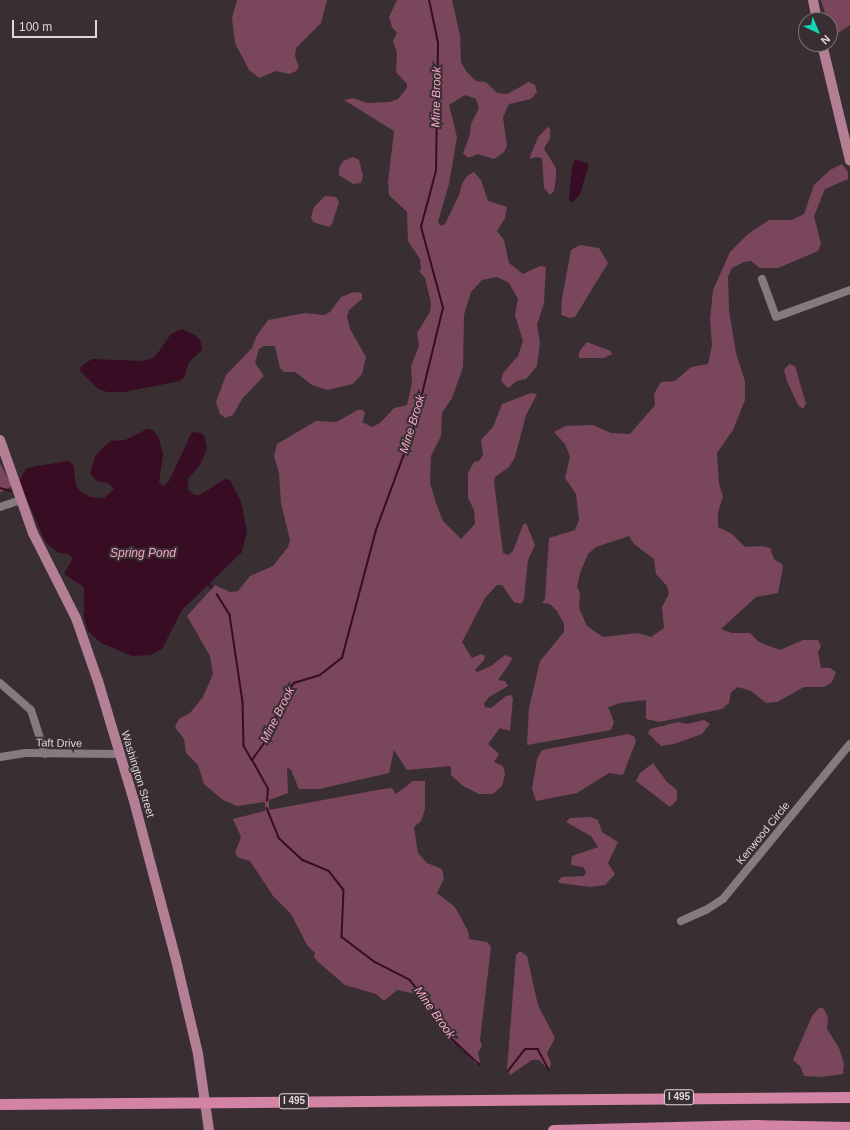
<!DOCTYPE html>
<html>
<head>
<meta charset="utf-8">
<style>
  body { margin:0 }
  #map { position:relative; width:850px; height:1130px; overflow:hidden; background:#392f33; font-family:Arial,sans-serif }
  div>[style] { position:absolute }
  .green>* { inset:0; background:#79465c }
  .water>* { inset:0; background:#380c22 }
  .stream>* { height:1.5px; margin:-0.75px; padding:0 0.75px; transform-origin:0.75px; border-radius:0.75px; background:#380c22 }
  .minor>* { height:8px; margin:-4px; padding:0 4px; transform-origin:4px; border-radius:4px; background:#867a7e }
  .major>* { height:10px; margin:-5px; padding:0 5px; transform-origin:5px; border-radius:5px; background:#b47f95 }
  .highway>* { height:11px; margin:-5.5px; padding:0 5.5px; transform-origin:5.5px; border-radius:5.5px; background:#d383a4 }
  span { translate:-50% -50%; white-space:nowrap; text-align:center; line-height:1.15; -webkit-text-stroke:4px #392f33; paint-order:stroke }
  .shield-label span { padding:1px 3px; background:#392f33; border:1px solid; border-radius:3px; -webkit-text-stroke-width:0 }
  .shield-label { font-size:10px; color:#ded8da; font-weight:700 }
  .street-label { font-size:11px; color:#ded8da }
  .water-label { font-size:12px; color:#f8a6c7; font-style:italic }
  .north { position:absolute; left:798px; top:12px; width:40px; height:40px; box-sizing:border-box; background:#392f33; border:1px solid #7b7376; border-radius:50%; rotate:136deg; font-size:11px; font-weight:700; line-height:16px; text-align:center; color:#ded8da }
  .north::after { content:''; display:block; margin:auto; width:14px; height:18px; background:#14d5b3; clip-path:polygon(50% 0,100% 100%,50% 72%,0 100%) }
  .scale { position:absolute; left:12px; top:20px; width:85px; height:18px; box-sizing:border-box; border:2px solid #ded8da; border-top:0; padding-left:5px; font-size:12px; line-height:14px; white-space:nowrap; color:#ded8da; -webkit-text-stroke:3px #392f33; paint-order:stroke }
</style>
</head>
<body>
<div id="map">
  <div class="green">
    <i style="clip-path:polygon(237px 0,327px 0,321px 23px,296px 48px,295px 56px,299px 67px,296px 71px,290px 74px,276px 71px,259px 78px,249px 70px,235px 43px,232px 18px)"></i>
    <i style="clip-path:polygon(397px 0,452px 0,460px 35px,461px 62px,466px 71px,476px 81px,486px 82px,497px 93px,507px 94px,529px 82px,535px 85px,537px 92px,531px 99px,509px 104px,503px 117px,507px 146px,504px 152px,494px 159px,478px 154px,468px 158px,463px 153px,470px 135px,471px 124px,479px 108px,476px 99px,465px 95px,449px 105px,457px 137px,449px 184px,438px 222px,441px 226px,445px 224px,459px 195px,462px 184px,467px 176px,474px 172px,481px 180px,488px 201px,507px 207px,505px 218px,497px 231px,504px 240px,509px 263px,523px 274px,540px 266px,546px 267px,544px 303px,537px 325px,540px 343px,537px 366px,526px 379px,517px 381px,508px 388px,501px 381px,503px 373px,518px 356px,523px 341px,515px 315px,518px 299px,509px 283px,497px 277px,482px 280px,471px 292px,464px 315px,463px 367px,452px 398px,442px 413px,441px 436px,431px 456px,430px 483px,436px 503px,443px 521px,461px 539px,475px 524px,474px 510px,468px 498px,468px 473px,474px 462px,479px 461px,483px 455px,481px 440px,493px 427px,502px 404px,531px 393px,537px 394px,526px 415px,515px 457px,509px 467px,495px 477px,494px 482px,503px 553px,508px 555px,513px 551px,523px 525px,526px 523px,535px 545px,528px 560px,524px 599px,521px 604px,514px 602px,502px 585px,497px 585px,485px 598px,462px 642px,472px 658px,481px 654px,485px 656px,484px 660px,475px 670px,477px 672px,491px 666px,505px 655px,513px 658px,498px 680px,505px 681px,508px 686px,489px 697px,484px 704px,485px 707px,491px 708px,506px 696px,511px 695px,513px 698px,510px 731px,500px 728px,488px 744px,499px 754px,494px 762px,503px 766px,505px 774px,502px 786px,493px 794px,479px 794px,463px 786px,451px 775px,451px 766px,407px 770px,394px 750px,389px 773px,319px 789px,299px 789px,291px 770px,287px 767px,288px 793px,269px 800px,269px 810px,383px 789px,392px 788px,396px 794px,413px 781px,425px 781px,425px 809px,421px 821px,414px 827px,418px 853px,427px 863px,442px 869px,444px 878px,437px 893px,455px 907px,468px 931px,469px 939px,487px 942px,491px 947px,480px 1040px,482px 1046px,478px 1053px,480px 1062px,476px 1064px,458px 1044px,450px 1040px,442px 1021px,421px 995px,397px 990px,384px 1001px,376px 994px,345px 985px,317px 961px,314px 957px,315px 953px,307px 945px,291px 914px,273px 896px,250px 861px,239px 858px,235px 853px,241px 837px,233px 819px,265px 811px,265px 802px,237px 806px,223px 800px,204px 784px,198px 765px,186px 753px,184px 739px,175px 727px,179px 719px,190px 713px,203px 697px,213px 674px,210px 656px,187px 616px,215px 585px,230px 592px,238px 591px,250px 576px,273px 566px,288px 547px,290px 540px,281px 503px,279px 473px,274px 456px,277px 444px,316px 421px,336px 422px,358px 410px,363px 410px,365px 414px,362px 422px,372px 427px,380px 423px,394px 408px,407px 405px,412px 383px,411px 366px,419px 346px,417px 333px,430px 312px,431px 303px,425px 278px,419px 271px,421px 269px,420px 259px,408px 241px,407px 212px,389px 195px,388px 182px,394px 131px,344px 100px,353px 98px,367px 103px,390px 102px,398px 99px,407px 88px,407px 84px,396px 72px,397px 53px,393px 41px,397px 33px,392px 27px,389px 17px)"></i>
    <i style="clip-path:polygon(821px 0,850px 0,850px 25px,832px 37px,830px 20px,827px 20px)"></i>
    <i style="clip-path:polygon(548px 127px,550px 128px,550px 138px,544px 149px,556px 168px,556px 178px,554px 191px,550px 195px,544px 188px,542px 158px,535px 157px,530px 159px,530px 157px,538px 137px)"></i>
    <i style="clip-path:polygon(353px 157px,359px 160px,363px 176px,361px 183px,353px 184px,339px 175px,339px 168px,343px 161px)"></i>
    <i style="clip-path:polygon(evenodd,842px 164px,848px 172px,848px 179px,825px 189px,814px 216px,821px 244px,818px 251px,778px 268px,760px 268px,751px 261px,744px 262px,732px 268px,728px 277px,729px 310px,736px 353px,745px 381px,745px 400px,733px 430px,717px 453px,719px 484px,723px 496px,718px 512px,718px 527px,732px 534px,745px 547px,761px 546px,770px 548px,774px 559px,782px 564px,783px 568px,778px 593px,756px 597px,721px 629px,732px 633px,750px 633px,759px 642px,780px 650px,803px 640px,818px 640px,821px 646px,818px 652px,821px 668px,830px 668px,836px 672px,832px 682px,824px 687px,804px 687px,777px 702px,766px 703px,751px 691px,738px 687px,731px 692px,729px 703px,722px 709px,659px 722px,646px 719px,646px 700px,620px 703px,608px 707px,614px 722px,611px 730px,527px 745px,529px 708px,540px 661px,564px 632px,564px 624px,557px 611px,550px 604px,542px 603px,545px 599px,549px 538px,575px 530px,579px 520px,576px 494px,565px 478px,570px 457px,565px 444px,554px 432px,566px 426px,593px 425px,611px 433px,630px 434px,655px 405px,654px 394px,661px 382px,675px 381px,691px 367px,708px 364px,712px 345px,710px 319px,713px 290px,730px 252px,748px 234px,769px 220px,792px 220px,804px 214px,814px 185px,830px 170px,842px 164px,629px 536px,634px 544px,654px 559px,656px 574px,667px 586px,669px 594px,662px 607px,664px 628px,651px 637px,638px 633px,603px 637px,587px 626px,579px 608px,580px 593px,577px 587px,580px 573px,588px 554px,596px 547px,629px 536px)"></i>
    <i style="clip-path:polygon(325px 196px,336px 197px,339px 202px,332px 224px,329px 227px,313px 222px,311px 217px,314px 207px)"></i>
    <i style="clip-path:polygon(580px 245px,599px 248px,608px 263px,575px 317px,570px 318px,561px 315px,562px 299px,571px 250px)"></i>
    <i style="clip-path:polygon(354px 292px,362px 293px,362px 299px,349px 310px,347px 317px,350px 329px,366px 357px,362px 374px,353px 384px,327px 390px,312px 385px,295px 372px,284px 372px,280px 368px,275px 346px,264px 346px,259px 349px,255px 363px,264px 376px,242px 399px,233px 415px,225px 418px,220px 414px,216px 402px,226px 375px,252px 348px,256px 337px,268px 320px,305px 313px,324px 315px,330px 312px,341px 297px)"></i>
    <i style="clip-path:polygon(587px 342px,611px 351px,612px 354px,604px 358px,579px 358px,579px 352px)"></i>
    <i style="clip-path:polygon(789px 364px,795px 366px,806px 404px,803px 409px,798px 405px,787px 381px,784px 370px)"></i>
    <i style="clip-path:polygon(0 463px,12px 486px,1px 492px,0 492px)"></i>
    <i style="clip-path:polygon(704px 720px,710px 724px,702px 734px,674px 744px,661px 746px,648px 733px,650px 729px,678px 722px,687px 724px)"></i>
    <i style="clip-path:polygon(628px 734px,634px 736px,636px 741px,623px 775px,609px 773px,577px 793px,536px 801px,532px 789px,537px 759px,542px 750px)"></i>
    <i style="clip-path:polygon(653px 763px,667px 782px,677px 790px,677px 800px,670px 807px,636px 781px,640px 773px)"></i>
    <i style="clip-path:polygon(590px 817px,598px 820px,602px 832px,618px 842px,608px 863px,615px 874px,605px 885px,590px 887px,559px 883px,558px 881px,562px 877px,584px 876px,586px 872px,583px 867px,571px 865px,572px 856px,598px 847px,591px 836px,566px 822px,570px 818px)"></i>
    <i style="clip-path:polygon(520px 951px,527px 956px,538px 1005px,555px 1038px,547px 1053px,551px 1063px,549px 1070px,539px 1060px,532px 1060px,510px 1075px,507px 1069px,516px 955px)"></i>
    <i style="clip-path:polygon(819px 1008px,823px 1008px,828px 1017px,827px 1029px,839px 1048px,844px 1064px,843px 1074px,821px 1077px,804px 1076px,800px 1066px,793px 1060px,812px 1016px)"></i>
  </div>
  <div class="water">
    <i style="clip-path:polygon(575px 159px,589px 164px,580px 194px,572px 203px,569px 200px,572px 167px)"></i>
    <i style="clip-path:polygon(182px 329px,195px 335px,201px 342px,202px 350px,189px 362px,184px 377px,180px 381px,124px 392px,107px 392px,98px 389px,80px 371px,81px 366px,92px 359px,144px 361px,155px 357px,171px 334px)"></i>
    <i style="clip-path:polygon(147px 429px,153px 430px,159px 438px,163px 455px,159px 482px,163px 486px,169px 481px,192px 432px,201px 433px,205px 437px,207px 449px,200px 465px,188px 479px,188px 489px,194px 495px,200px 495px,225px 479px,230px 480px,241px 502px,247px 531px,242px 552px,182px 610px,162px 649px,151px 655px,132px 656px,101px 643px,88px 631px,84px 618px,84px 587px,64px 574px,73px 558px,67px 553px,59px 553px,46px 543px,19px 482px,26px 468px,68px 461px,73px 464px,76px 485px,81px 492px,90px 497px,104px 498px,114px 489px,108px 483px,97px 481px,90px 474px,95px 456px,110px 441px,125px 440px)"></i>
  </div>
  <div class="stream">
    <i style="left:0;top:488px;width:11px;rotate:15deg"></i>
    <i style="left:208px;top:583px;width:6px;rotate:51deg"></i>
    <i style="left:217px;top:594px;width:25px;rotate:58deg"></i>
    <i style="left:230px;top:615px;width:88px;rotate:81.5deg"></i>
    <i style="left:243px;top:702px;width:44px;rotate:88.7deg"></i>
    <i style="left:244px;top:746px;width:16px;rotate:60deg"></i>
    <i style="left:267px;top:801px;width:12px;rotate:-85deg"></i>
    <i style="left:268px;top:789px;width:33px;rotate:-119deg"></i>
    <i style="left:252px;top:760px;width:29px;rotate:-54deg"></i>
    <i style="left:269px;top:737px;width:34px;rotate:-71deg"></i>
    <i style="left:280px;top:705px;width:26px;rotate:-58deg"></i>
    <i style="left:294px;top:683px;width:27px;rotate:-17deg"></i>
    <i style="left:320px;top:675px;width:28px;rotate:-38deg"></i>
    <i style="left:342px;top:658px;width:132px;rotate:-75.1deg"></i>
    <i style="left:376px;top:530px;width:110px;rotate:-69.7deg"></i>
    <i style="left:414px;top:427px;width:122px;rotate:-76.3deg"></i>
    <i style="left:443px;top:308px;width:84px;rotate:-105.2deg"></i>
    <i style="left:421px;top:227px;width:58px;rotate:-75deg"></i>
    <i style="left:436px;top:171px;width:128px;rotate:-89.1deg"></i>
    <i style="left:438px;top:43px;width:44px;rotate:-101.8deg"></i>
    <i style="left:267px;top:808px;width:32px;rotate:68deg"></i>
    <i style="left:279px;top:838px;width:33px;rotate:43deg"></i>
    <i style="left:303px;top:860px;width:28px;rotate:23deg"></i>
    <i style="left:329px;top:871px;width:24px;rotate:52deg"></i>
    <i style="left:344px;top:890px;width:47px;rotate:92.4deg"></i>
    <i style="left:342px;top:937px;width:41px;rotate:37.1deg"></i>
    <i style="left:375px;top:962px;width:39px;rotate:27deg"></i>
    <i style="left:410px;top:980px;width:46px;rotate:51.1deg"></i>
    <i style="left:439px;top:1016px;width:21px;rotate:65deg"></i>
    <i style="left:448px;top:1035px;width:44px;rotate:43.2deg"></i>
    <i style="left:508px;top:1071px;width:28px;rotate:-52deg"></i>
    <i style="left:525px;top:1049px;width:13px"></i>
    <i style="left:538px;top:1049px;width:24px;rotate:62deg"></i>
  </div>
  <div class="minor">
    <i style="left:762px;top:279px;width:40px;rotate:69.8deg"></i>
    <i style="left:776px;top:317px;width:79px;rotate:-20deg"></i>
    <i style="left:0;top:507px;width:21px;rotate:-19deg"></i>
    <i style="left:0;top:683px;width:41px;rotate:41.1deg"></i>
    <i style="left:31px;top:710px;width:46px;rotate:72.3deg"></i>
    <i style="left:0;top:757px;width:26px;rotate:-9deg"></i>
    <i style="left:26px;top:753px;width:93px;rotate:0.6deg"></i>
    <i style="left:681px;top:921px;width:27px;rotate:-24deg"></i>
    <i style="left:706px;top:910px;width:20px;rotate:-33deg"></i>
    <i style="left:723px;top:899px;width:200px;rotate:-50.7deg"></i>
  </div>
  <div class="major">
    <i style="left:813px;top:0;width:20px;rotate:79deg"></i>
    <i style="left:822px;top:44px;width:120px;rotate:76.5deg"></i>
    <i style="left:0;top:440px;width:99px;rotate:70.5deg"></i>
    <i style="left:33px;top:533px;width:95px;rotate:63.2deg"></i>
    <i style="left:76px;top:618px;width:67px;rotate:70.8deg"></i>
    <i style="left:98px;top:681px;width:125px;rotate:73.3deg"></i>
    <i style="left:134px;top:801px;width:164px;rotate:75.2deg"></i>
    <i style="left:176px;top:960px;width:97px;rotate:76.8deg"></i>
    <i style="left:198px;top:1054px;width:77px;rotate:81.8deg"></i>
  </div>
  <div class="highway">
    <i style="left:0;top:1104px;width:850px;rotate:-0.47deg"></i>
    <i style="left:553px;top:1130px;width:202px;rotate:-1.4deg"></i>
    <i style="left:755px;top:1125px;width:95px;rotate:1.2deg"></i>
  </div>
  <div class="shield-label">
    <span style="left:679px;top:1097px">I 495</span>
    <span style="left:294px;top:1101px">I 495</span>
  </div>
  <div class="street-label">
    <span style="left:59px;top:743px;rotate:1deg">Taft Drive</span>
    <span style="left:138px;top:774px;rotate:73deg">Washington Street</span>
    <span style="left:763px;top:833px;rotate:-51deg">Kenwood Circle</span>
  </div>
  <div class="water-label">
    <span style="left:437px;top:97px;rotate:-89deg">Mine Brook</span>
    <span style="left:413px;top:424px;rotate:-73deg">Mine Brook</span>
    <span style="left:143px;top:554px">Spring Pond</span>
    <span style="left:278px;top:715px;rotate:-63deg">Mine Brook</span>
    <span style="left:434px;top:1013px;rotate:54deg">Mine Brook</span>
  </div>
  <div class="north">N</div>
  <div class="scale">100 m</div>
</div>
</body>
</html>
